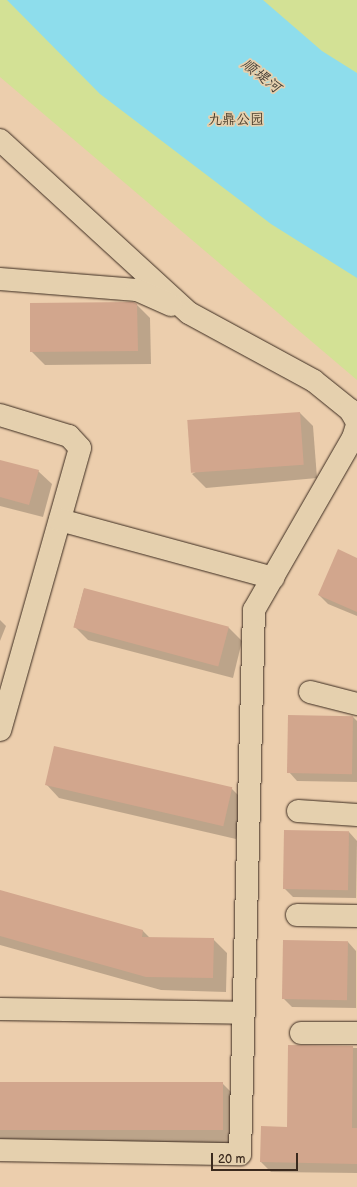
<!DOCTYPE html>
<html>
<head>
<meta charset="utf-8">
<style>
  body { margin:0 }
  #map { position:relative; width:357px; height:1187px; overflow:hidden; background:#eccead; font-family:"Balsamiq Sans","LXGW WenKai TC",sans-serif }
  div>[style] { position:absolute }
  .green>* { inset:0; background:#d3e195 }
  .water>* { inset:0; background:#8eddec }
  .shadow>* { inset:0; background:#0003 }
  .building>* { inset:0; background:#d2a68d; transform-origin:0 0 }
  .roads { filter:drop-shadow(0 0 1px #3b2a1e) drop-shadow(0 0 1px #3b2a1e) }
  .minor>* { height:22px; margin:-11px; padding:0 11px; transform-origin:11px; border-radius:11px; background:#e5d0ae }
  span { translate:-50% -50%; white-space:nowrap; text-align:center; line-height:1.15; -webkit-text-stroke:3.5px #e5d0ae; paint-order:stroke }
  .park-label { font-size:14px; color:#4a3c2a }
  .water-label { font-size:15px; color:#433c33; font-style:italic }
  .scale { position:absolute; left:211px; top:1153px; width:87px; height:18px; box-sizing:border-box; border:2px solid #3b2a1e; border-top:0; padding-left:5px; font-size:12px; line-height:14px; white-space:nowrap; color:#3b2a1e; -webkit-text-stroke:3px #e5d0ae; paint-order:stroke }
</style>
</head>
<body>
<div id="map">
  <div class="green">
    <i style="clip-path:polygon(0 0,357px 0,357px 380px,0 77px)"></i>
  </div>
  <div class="water">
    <i style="clip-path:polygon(7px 0,263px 0,322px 51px,357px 73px,357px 278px,271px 224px,100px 94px)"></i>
  </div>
  <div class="shadow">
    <i style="clip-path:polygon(137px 305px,150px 318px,151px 364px,45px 365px,31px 351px)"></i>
    <i style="clip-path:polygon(300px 413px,313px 426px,317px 478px,206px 488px,192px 474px)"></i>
    <i style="clip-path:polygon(0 461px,38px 471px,52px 484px,43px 517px,0 506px)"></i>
    <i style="clip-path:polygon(357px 559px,357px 616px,328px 604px,319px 595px)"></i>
    <i style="clip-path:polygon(84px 589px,229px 628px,242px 641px,233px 678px,88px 640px,74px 626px)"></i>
    <i style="clip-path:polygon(0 620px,6px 626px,0 641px)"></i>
    <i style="clip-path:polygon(353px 717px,357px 721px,357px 782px,297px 781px,289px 772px)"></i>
    <i style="clip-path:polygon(46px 784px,231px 788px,245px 802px,236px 839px,59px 798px)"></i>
    <i style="clip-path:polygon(349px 832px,357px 841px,356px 898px,293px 897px,284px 888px)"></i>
    <i style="clip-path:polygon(0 891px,143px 931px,150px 938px,213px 939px,227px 953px,226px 992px,161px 990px,0 945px)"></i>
    <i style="clip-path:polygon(348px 942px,356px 951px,356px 1008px,292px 1007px,283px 998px)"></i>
    <i style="clip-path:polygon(289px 1046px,357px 1048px,357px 1173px,271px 1172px,261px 1162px,288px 1128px)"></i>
    <i style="clip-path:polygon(0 1083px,222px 1083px,236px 1097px,236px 1143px,0 1143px)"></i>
  </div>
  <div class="building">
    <i style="clip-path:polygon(133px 302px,137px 304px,138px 351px,30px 352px,30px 303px)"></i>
    <i style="left:300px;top:412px;width:53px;height:113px;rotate:86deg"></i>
    <i style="clip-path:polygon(0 460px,39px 470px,29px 505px,0 497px)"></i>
    <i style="clip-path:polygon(338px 549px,357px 558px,357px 612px,318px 595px)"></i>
    <i style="left:84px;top:588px;width:150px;height:41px;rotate:15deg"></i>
    <i style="left:288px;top:715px;width:65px;height:58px;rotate:1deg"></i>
    <i style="left:54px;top:746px;width:183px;height:40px;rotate:13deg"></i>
    <i style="left:284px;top:830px;width:65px;height:59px;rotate:1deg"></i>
    <i style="clip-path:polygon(0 890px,143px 930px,142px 937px,214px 938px,213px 978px,146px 977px,0 936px)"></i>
    <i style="left:283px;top:940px;width:65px;height:59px;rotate:1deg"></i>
    <i style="clip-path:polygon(288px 1045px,353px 1046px,352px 1128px,357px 1128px,357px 1164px,260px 1162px,261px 1126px,287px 1127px)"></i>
    <i style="left:0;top:1082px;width:223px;height:48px"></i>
  </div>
  <div class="roads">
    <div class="minor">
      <i style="left:0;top:140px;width:256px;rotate:42.5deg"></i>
      <i style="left:189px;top:313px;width:142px;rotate:28.5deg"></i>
      <i style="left:314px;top:381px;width:46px;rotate:38.9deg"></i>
      <i style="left:350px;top:410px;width:14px;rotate:60deg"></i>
      <i style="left:0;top:279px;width:137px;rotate:4.6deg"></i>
      <i style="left:137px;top:290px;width:37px;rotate:24deg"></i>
      <i style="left:0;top:415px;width:72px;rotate:16.9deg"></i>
      <i style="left:69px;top:436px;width:16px;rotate:47deg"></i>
      <i style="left:80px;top:448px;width:293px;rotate:105.8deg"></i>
      <i style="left:60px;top:520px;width:221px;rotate:15.2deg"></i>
      <i style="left:310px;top:692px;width:49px;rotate:14.3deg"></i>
      <i style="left:298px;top:811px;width:59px;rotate:3.9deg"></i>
      <i style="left:297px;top:915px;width:60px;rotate:1deg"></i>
      <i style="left:0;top:1009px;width:243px;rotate:0.9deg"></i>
      <i style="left:301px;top:1033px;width:56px"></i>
      <i style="left:0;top:1150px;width:240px;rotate:1deg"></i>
      <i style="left:240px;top:1154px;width:544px;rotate:-88.53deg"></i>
      <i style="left:254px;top:610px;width:198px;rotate:-60.1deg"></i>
      <i style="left:353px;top:438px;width:14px;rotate:-73deg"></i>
    </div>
  </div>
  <div class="park-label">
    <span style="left:236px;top:120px">九鼎公园</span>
  </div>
  <div class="water-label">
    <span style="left:261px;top:76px;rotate:38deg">顺堤河</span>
  </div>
  <div class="scale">20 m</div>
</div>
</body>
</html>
